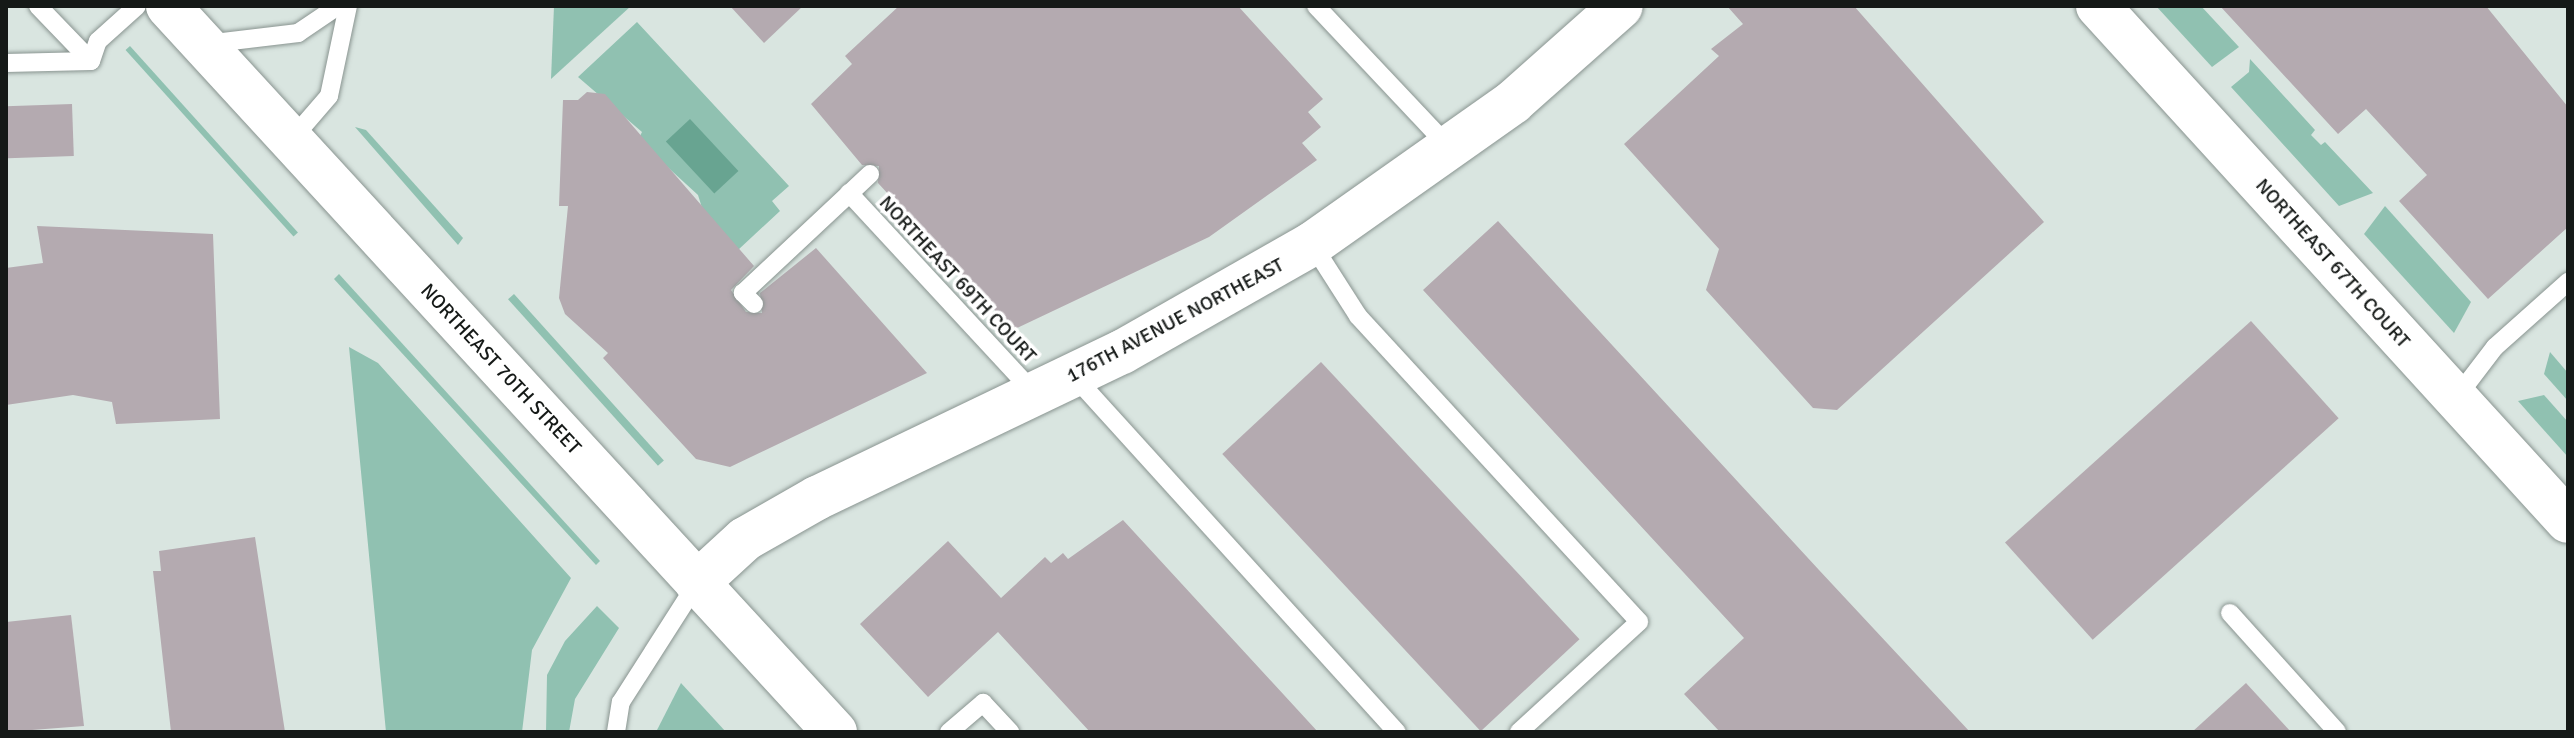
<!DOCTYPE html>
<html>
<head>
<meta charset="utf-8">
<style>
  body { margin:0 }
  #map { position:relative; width:2574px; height:738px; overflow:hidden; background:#d9e5e0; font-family:Signika,sans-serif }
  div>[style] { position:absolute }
  .green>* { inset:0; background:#90c1b1; transform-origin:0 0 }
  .water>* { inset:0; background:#68a491; transform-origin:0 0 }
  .building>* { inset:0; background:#b4aab0; transform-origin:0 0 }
  .roads { filter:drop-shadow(0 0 2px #899490) drop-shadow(0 0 2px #899490) }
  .service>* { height:18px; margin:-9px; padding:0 9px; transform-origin:9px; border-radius:9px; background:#fff }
  .tertiary>* { height:44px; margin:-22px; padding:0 22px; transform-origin:22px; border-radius:22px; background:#fff }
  span { translate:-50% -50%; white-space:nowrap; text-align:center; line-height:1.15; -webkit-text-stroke:7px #fff; paint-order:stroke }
  .street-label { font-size:20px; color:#151917 }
  .frame { position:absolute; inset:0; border:8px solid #151917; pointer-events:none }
</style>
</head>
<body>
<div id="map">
  <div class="green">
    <i style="clip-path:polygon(554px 6px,631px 6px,551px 79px)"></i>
    <i style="clip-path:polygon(2156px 6px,2201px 6px,2239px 47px,2212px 67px)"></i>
    <i style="clip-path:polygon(637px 22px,789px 186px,772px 201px,780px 211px,738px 250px,703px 211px,698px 195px,638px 140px,642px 132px,578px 77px)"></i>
    <i style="left:130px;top:46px;width:251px;height:6px;rotate:48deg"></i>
    <i style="clip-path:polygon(2250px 59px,2315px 130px,2311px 135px,2321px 145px,2325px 142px,2373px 193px,2339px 206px,2231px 87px,2249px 72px)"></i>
    <i style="clip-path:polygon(355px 127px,366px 130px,463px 238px,458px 245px)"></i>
    <i style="clip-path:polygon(2385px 206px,2471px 302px,2454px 333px,2364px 234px)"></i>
    <i style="clip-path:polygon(339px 274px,600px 561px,596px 565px,334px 279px)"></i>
    <i style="left:514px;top:294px;width:224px;height:8px;rotate:48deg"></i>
    <i style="clip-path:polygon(349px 347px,378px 363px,571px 578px,532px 650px,522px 732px,386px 732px)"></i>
    <i style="clip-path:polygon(2550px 352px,2568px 373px,2568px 401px,2544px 374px)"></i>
    <i style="clip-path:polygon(2544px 395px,2568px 422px,2568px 457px,2518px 401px)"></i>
    <i style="clip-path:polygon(597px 606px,619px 628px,575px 699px,569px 732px,546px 732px,547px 675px,565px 641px)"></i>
    <i style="clip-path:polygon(681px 683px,726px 732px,656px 732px)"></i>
  </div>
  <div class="water">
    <i style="left:690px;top:119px;width:71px;height:33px;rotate:47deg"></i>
  </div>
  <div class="building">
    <i style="clip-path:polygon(730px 6px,803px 6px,764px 43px)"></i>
    <i style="clip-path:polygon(899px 6px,1238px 6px,1323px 99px,1308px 112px,1321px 127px,1302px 143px,1317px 160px,1209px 237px,1013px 330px,878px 183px,879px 166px,862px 165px,811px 104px,852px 64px,845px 56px)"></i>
    <i style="clip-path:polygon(1727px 6px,1854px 6px,2044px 222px,1837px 410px,1813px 408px,1706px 290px,1719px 249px,1624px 144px,1719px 56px,1711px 49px,1743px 24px)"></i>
    <i style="clip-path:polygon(2220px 6px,2486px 6px,2568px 107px,2568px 227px,2488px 299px,2399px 201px,2427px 175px,2366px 109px,2338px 134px)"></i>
    <i style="clip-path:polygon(587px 92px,605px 94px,754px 266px,731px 290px,746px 312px,762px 313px,760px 293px,816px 248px,927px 373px,730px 467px,696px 459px,603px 358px,608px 353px,565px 314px,559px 298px,568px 206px,559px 206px,563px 100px,578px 100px)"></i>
    <i style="left:72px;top:104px;width:52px;height:66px;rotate:88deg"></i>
    <i style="clip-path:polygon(1498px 221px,1819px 570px,1970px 732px,1720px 732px,1684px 694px,1744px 638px,1423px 290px)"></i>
    <i style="clip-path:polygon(37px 226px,213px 234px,220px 419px,116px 424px,112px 402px,73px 395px,6px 405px,6px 268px,43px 263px)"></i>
    <i style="left:2251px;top:321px;width:131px;height:331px;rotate:48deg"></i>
    <i style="left:1321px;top:362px;width:379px;height:135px;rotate:47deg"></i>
    <i style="clip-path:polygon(1123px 520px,1318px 732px,1090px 732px,998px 632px,928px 697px,860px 624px,948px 541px,1001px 598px,1045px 557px,1051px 563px,1063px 553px,1068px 559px)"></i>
    <i style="clip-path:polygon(255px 537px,285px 732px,171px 732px,153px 571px,161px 571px,159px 551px)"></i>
    <i style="clip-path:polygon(71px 615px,84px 726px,6px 732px,6px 622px)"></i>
    <i style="clip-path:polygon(2246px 683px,2291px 732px,2192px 732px)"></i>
  </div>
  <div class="roads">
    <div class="service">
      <i style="left:38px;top:6px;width:76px;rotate:46.1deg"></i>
      <i style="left:1316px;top:6px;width:194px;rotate:46.7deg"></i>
      <i style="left:206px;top:44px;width:93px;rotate:-6.8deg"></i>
      <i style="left:298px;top:33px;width:48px;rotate:-34deg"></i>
      <i style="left:91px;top:61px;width:21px;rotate:-71deg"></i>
      <i style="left:98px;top:41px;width:52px;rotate:-41.9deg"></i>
      <i style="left:6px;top:63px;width:85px;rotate:-1.3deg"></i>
      <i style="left:291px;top:140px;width:58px;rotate:-49.2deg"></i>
      <i style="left:329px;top:96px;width:92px;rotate:-78.1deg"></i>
      <i style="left:849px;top:193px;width:274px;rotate:47.2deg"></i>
      <i style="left:1312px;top:244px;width:85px;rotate:57.4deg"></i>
      <i style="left:1358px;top:316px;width:415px;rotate:47.4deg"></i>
      <i style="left:1639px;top:622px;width:163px;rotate:137.5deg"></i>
      <i style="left:754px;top:304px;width:16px;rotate:-135deg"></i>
      <i style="left:743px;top:293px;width:174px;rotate:-43.1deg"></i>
      <i style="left:1073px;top:375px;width:482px;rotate:47.8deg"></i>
      <i style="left:2456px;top:398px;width:64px;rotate:-52.6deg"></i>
      <i style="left:2495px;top:347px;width:98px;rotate:-41.7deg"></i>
      <i style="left:2230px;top:613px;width:160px;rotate:48deg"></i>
      <i style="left:616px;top:732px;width:30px;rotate:-81deg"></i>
      <i style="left:621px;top:702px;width:141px;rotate:-57.4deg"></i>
      <i style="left:949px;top:732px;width:45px;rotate:-40.5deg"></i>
      <i style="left:983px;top:703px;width:40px;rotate:47deg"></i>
    </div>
    <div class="tertiary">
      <i style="left:168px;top:6px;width:986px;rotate:47.43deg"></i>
      <i style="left:2098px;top:6px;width:697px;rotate:47.62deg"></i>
      <i style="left:697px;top:583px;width:65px;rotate:-42.5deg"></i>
      <i style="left:745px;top:539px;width:83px;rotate:-29.7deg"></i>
      <i style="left:817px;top:498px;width:338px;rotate:-25.6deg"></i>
      <i style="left:1122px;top:352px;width:219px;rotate:-29.6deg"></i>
      <i style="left:1312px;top:244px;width:246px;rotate:-35.2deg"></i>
      <i style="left:1513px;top:102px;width:144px;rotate:-41.6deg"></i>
    </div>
  </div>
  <div class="street-label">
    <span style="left:2333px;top:263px;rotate:48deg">NORTHEAST 67TH COURT</span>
    <span style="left:958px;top:279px;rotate:47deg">NORTHEAST 69TH COURT</span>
    <span style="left:1175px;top:320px;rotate:-28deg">176TH AVENUE NORTHEAST</span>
    <span style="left:501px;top:369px;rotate:47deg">NORTHEAST 70TH STREET</span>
  </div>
  <div class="frame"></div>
</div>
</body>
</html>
